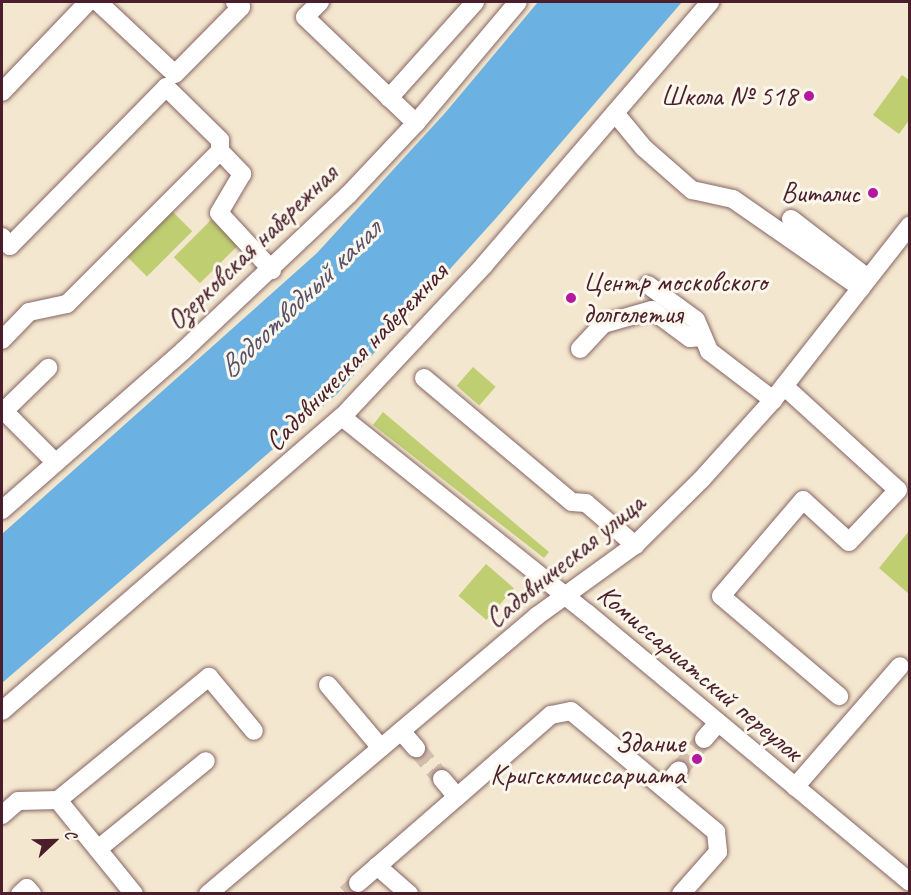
<!DOCTYPE html>
<html>
<head>
<meta charset="utf-8">
<style>
  body { margin:0 }
  #map { position:relative; width:911px; height:895px; overflow:hidden; background:#f4e7cf; font-family:Caveat,sans-serif }
  div>[style] { position:absolute }
  .green>* { inset:0; background:#bece71; transform-origin:0 0 }
  .water>* { inset:0; background:#6bb2e2 }
  .minor-tunnel>* { height:18px; margin-top:-9px; transform-origin:0; background:repeating-linear-gradient(90deg,#d2bfae 0 18px,transparent 0 27px) }
  .roads { filter:drop-shadow(0 0 2px #866564) drop-shadow(0 0 2px #866564) }
  .minor>* { height:18px; margin:-9px; padding:0 9px; transform-origin:9px; border-radius:9px; background:#fff }
  .dots>* { width:16px; height:16px; translate:-50% -50%; box-sizing:border-box; border:3px solid #fbf7ec; border-radius:50% }
  span { translate:-50% -50%; white-space:nowrap; text-align:center; line-height:1.15; -webkit-text-stroke:6px #fbf7ec; paint-order:stroke }
  .poi-label { font-size:28px; color:#4a1f2b }
  .right { translate:-100% -50%; text-align:right }
  .left { translate:0 -50%; text-align:left }
  .street-label { font-size:28px; color:#4a1f2b }
  .water-label { font-size:30px; color:#56526b; font-style:italic }
  .frame { position:absolute; inset:0; border:3px solid #4a1f2b; pointer-events:none }
  .north { position:absolute; left:24px; top:811px; width:60px; height:60px; -webkit-text-stroke:4px #fbf7ec; paint-order:stroke; rotate:68deg; font-size:16px; font-weight:700; line-height:24px; text-align:center; color:#4a1f2b }
  .north::after { content:''; display:block; margin:auto; width:21px; height:27px; background:#4a1f2b; clip-path:polygon(50% 0,100% 100%,50% 72%,0 100%) }
</style>
</head>
<body>
<div id="map">
  <div class="green">
    <i style="clip-path:polygon(902px 75px,909px 80px,910px 119px,899px 134px,873px 115px)"></i>
    <i style="left:171px;top:210px;width:30px;height:64px;rotate:45deg"></i>
    <i style="left:212px;top:219px;width:37px;height:54px;rotate:45deg"></i>
    <i style="left:473px;top:367px;width:30px;height:25px;rotate:41deg"></i>
    <i style="clip-path:polygon(383px 412px,549px 552px,544px 558px,373px 425px)"></i>
    <i style="clip-path:polygon(909px 531px,909px 594px,879px 568px)"></i>
    <i style="left:486px;top:564px;width:37px;height:42px;rotate:41deg"></i>
  </div>
  <div class="water">
    <i style="clip-path:polygon(538px 2px,682px 2px,497px 217px,337px 394px,2px 683px,2px 534px,317px 253px,445px 113px)"></i>
  </div>
  <div class="minor-tunnel">
    <i style="left:416px;top:748px;width:40px;rotate:50deg"></i>
    <i style="left:679px;top:770px;width:40px;rotate:-51deg"></i>
    <i style="left:346px;top:894px;width:16px;rotate:-43deg"></i>
  </div>
  <div class="roads">
    <div class="minor">
      <i style="left:98px;top:2px;width:105px;rotate:43.1deg"></i>
      <i style="left:175px;top:74px;width:94px;rotate:-45.4deg"></i>
      <i style="left:241px;top:7px;width:8px;rotate:-140deg"></i>
      <i style="left:320px;top:2px;width:21px;rotate:135deg"></i>
      <i style="left:305px;top:17px;width:153px;rotate:43.7deg"></i>
      <i style="left:2px;top:92px;width:124px;rotate:-46.3deg"></i>
      <i style="left:389px;top:98px;width:129px;rotate:-48.1deg"></i>
      <i style="left:615px;top:113px;width:45px;rotate:50.4deg"></i>
      <i style="left:644px;top:148px;width:64px;rotate:41.2deg"></i>
      <i style="left:692px;top:190px;width:42px;rotate:12.4deg"></i>
      <i style="left:733px;top:199px;width:156px;rotate:34.8deg"></i>
      <i style="left:791px;top:219px;width:97px;rotate:37.5deg"></i>
      <i style="left:2px;top:237px;width:12px;rotate:48deg"></i>
      <i style="left:10px;top:246px;width:223px;rotate:-45.5deg"></i>
      <i style="left:166px;top:87px;width:76px;rotate:44.5deg"></i>
      <i style="left:220px;top:140px;width:11px;rotate:90deg"></i>
      <i style="left:648px;top:285px;width:59px;rotate:36.1deg"></i>
      <i style="left:696px;top:320px;width:34px;rotate:67deg"></i>
      <i style="left:709px;top:351px;width:81px;rotate:37.4deg"></i>
      <i style="left:2px;top:340px;width:39px;rotate:-46deg"></i>
      <i style="left:29px;top:312px;width:39px;rotate:-12deg"></i>
      <i style="left:67px;top:304px;width:216px;rotate:-45deg"></i>
      <i style="left:220px;top:151px;width:32px;rotate:46deg"></i>
      <i style="left:242px;top:174px;width:45px;rotate:120.5deg"></i>
      <i style="left:219px;top:213px;width:78px;rotate:47.1deg"></i>
      <i style="left:580px;top:349px;width:34px;rotate:-47deg"></i>
      <i style="left:603px;top:324px;width:51px;rotate:-15.9deg"></i>
      <i style="left:652px;top:310px;width:47px;rotate:36.4deg"></i>
      <i style="left:690px;top:338px;width:13px;rotate:-4deg"></i>
      <i style="left:424px;top:378px;width:193px;rotate:40deg"></i>
      <i style="left:572px;top:502px;width:14px;rotate:4deg"></i>
      <i style="left:586px;top:503px;width:65px;rotate:40.6deg"></i>
      <i style="left:784px;top:386px;width:154px;rotate:42.4deg"></i>
      <i style="left:898px;top:490px;width:71px;rotate:133.3deg"></i>
      <i style="left:849px;top:542px;width:62px;rotate:-137.6deg"></i>
      <i style="left:803px;top:500px;width:126px;rotate:130.5deg"></i>
      <i style="left:721px;top:596px;width:155px;rotate:40.3deg"></i>
      <i style="left:2px;top:409px;width:76px;rotate:45deg"></i>
      <i style="left:4px;top:411px;width:62px;rotate:-44.3deg"></i>
      <i style="left:342px;top:417px;width:314px;rotate:38.7deg"></i>
      <i style="left:587px;top:613px;width:420px;rotate:39.8deg"></i>
      <i style="left:2px;top:510px;width:241px;rotate:-41.3deg"></i>
      <i style="left:183px;top:351px;width:228px;rotate:-43.4deg"></i>
      <i style="left:349px;top:194px;width:98px;rotate:-46.7deg"></i>
      <i style="left:416px;top:123px;width:158px;rotate:-49.9deg"></i>
      <i style="left:328px;top:685px;width:82px;rotate:49.9deg"></i>
      <i style="left:2px;top:711px;width:449px;rotate:-40.9deg"></i>
      <i style="left:342px;top:417px;width:208px;rotate:-46.9deg"></i>
      <i style="left:484px;top:265px;width:347px;rotate:-49.3deg"></i>
      <i style="left:401px;top:731px;width:23px;rotate:49deg"></i>
      <i style="left:704px;top:739px;width:21px;rotate:-49deg"></i>
      <i style="left:442px;top:779px;width:23px;rotate:50deg"></i>
      <i style="left:457px;top:797px;width:125px;rotate:-41.1deg"></i>
      <i style="left:551px;top:715px;width:20px;rotate:-11deg"></i>
      <i style="left:571px;top:711px;width:189px;rotate:39.8deg"></i>
      <i style="left:716px;top:832px;width:20px;rotate:84deg"></i>
      <i style="left:718px;top:852px;width:56px;rotate:131.4deg"></i>
      <i style="left:795px;top:787px;width:160px;rotate:-49deg"></i>
      <i style="left:664px;top:788px;width:23px;rotate:-50deg"></i>
      <i style="left:2px;top:815px;width:21px;rotate:-41deg"></i>
      <i style="left:18px;top:801px;width:40px;rotate:-1.4deg"></i>
      <i style="left:98px;top:849px;width:139px;rotate:-39.2deg"></i>
      <i style="left:377px;top:866px;width:43px;rotate:41.2deg"></i>
      <i style="left:358px;top:883px;width:131px;rotate:-41deg"></i>
      <i style="left:20px;top:894px;width:9px;rotate:-41deg"></i>
      <i style="left:27px;top:888px;width:8px;rotate:50deg"></i>
      <i style="left:134px;top:894px;width:121px;rotate:-129deg"></i>
      <i style="left:58px;top:800px;width:195px;rotate:-39.2deg"></i>
      <i style="left:209px;top:677px;width:70px;rotate:50.2deg"></i>
      <i style="left:208px;top:894px;width:431px;rotate:-40.2deg"></i>
      <i style="left:537px;top:616px;width:121px;rotate:-35.9deg"></i>
      <i style="left:635px;top:545px;width:93px;rotate:-44.6deg"></i>
      <i style="left:701px;top:480px;width:108px;rotate:-48deg"></i>
      <i style="left:773px;top:400px;width:222px;rotate:-51.9deg"></i>
    </div>
  </div>
  <div class="dots">
    <i style="left:809px;top:96px;background:#b5179e"></i>
    <i style="left:873px;top:193px;background:#b5179e"></i>
    <i style="left:571px;top:298px;background:#b5179e"></i>
    <i style="left:697px;top:759px;background:#b5179e"></i>
  </div>
  <div class="poi-label">
    <span class="right" style="left:797px;top:96px">Школа № 518</span>
    <span class="right" style="left:860px;top:193px">Виталис</span>
    <span class="left" style="left:583px;top:298px">Центр московского<br>долголетия</span>
    <span class="right" style="left:685px;top:759px">Здание<br>Кригскомиссариата</span>
  </div>
  <div class="street-label">
    <span style="left:252px;top:247px;rotate:-44deg">Озерковская набережная</span>
    <span style="left:356px;top:357px;rotate:-46deg">Садовническая набережная</span>
    <span style="left:565px;top:561px;rotate:-39deg">Садовническая улица</span>
    <span style="left:700px;top:673px;rotate:40deg">Комиссариатский переулок</span>
  </div>
  <div class="water-label">
    <span style="left:299px;top:299px;rotate:-44deg">Водоотводный канал</span>
  </div>
  <div class="frame"></div>
  <div class="north">С</div>
</div>
</body>
</html>
